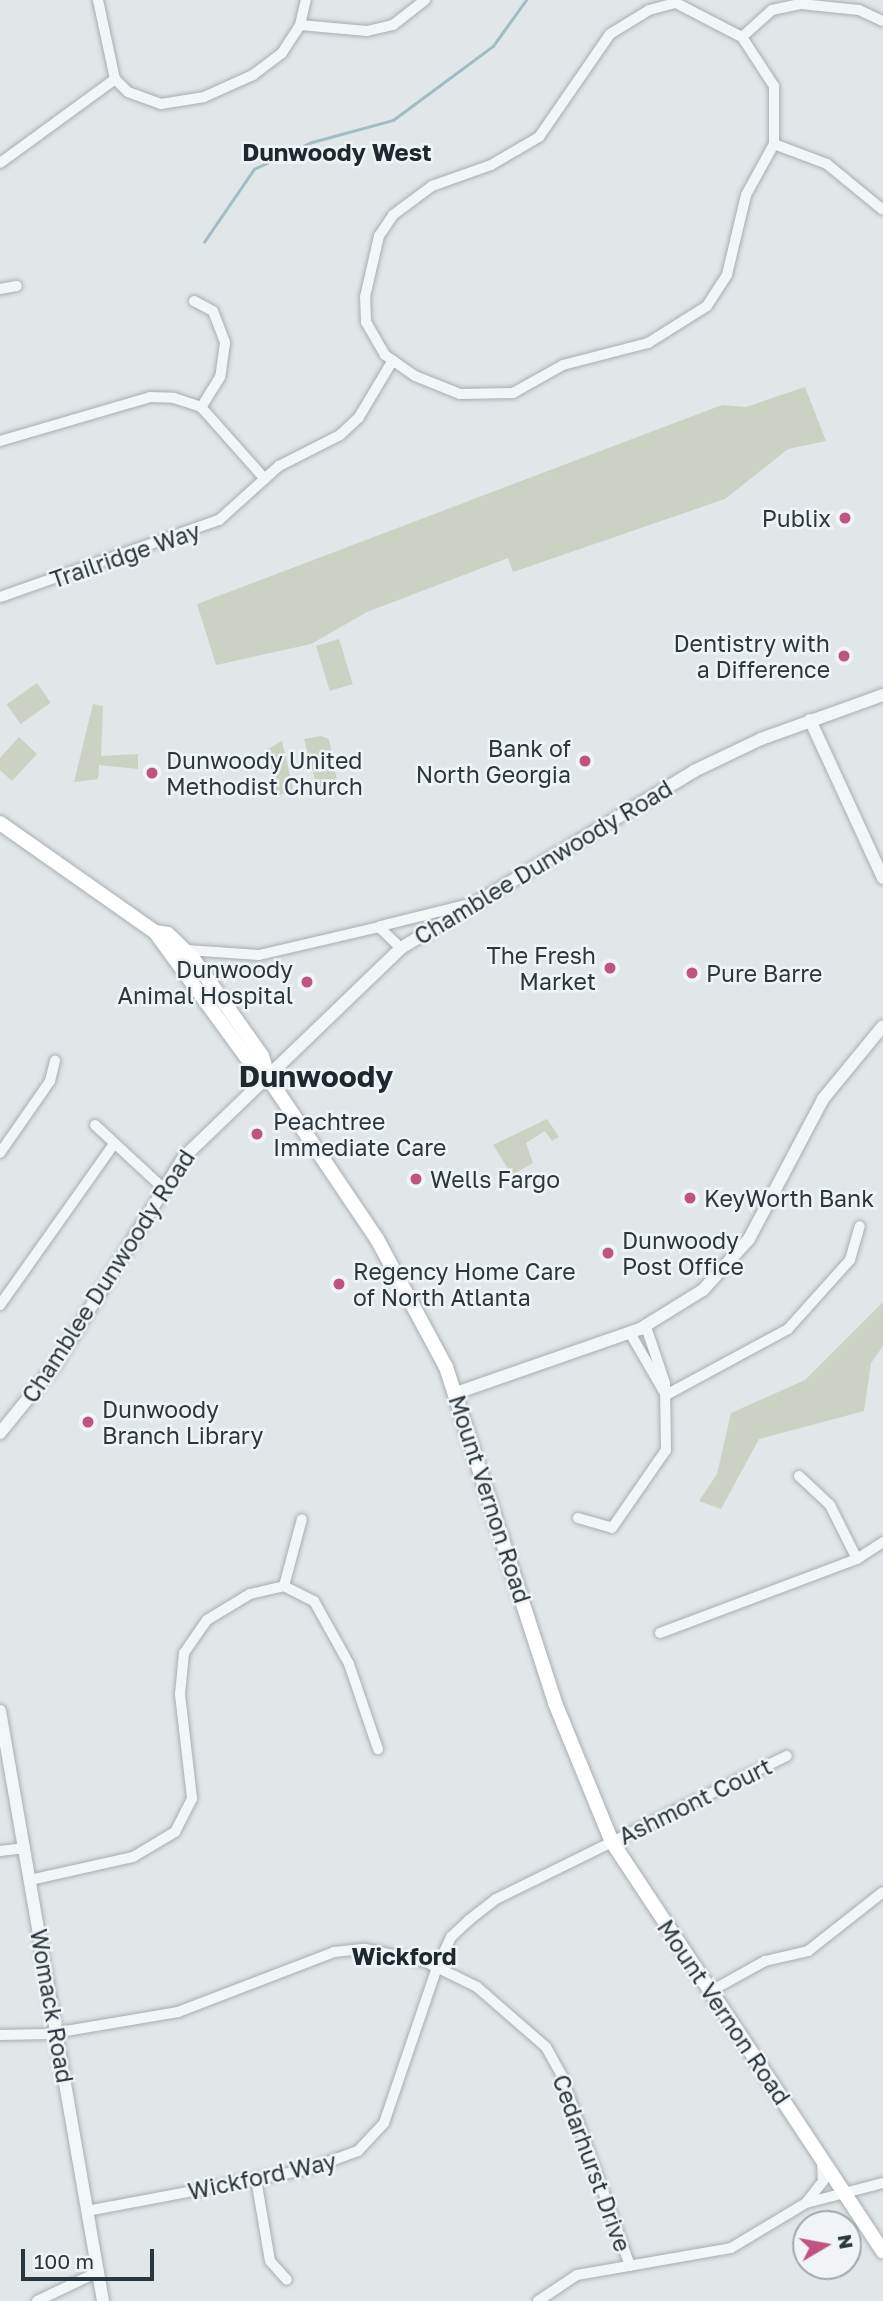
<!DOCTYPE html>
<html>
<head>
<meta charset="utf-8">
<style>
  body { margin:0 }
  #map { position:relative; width:883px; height:2301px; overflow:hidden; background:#e1e6e8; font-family:"Golos Text",sans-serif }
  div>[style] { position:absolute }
  .green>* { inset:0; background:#cbd1c3; transform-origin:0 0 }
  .stream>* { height:2.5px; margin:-1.25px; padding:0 1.25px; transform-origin:1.25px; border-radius:1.25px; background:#a0bcc4 }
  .roads { filter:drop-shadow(0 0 2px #a7aeb2) drop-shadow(0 0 2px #a7aeb2) }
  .minor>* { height:10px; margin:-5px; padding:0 5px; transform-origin:5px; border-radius:5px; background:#f3f6f7 }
  .tertiary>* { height:12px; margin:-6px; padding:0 6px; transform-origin:6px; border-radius:6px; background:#f3f6f7 }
  .secondary>* { height:14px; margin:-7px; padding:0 7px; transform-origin:7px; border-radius:7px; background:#fff }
  .dots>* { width:19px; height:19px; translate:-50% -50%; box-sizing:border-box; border:4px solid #f0f4f6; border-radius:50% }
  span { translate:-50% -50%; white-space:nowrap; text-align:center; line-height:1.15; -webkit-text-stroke:5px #f0f4f6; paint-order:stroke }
  .poi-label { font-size:23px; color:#2b373e }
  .right { translate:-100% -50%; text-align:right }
  .left { translate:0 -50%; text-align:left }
  .street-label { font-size:23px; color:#2b373e }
  .neighbourhood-label { font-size:24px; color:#1d282f; font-weight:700 }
  .district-label { font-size:30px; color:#1d282f; font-weight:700 }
  .north { position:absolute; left:792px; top:2210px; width:70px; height:70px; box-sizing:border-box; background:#f0f4f6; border:2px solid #a1a8ac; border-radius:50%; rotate:80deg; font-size:19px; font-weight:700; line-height:28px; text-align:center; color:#2b373e }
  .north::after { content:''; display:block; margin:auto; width:24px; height:32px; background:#bf5482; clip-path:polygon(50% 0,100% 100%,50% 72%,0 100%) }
  .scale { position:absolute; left:21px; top:2249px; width:133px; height:32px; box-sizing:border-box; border:4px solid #2b373e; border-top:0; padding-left:9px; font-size:21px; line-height:24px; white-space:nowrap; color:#2b373e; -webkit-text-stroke:5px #f0f4f6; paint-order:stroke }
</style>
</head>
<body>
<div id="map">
  <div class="green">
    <i style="clip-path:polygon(805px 387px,826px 441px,788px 449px,725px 499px,513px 572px,508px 558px,367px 612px,311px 644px,216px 665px,197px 604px,722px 405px,746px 407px)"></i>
    <i style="left:339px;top:639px;width:47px;height:24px;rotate:73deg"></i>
    <i style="left:37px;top:683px;width:24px;height:37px;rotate:55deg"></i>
    <i style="clip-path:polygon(93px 704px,103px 706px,101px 756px,138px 754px,138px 769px,99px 765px,98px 779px,74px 782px)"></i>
    <i style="clip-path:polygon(321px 736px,329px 739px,338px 786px,317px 787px,304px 739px)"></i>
    <i style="clip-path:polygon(19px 737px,37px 754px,12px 781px,0 770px,0 758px)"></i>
    <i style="clip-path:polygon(282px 741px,293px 789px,274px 798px,266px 750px)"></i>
    <i style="clip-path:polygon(547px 1119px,559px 1137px,552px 1141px,545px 1131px,526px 1143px,533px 1163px,512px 1175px,493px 1145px)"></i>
    <i style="clip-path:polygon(883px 1302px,883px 1346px,871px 1363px,864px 1411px,759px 1439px,721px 1509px,699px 1501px,717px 1474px,731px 1413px,805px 1380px)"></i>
  </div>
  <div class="stream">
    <i style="left:204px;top:242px;width:88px;rotate:-55.6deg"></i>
    <i style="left:254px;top:169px;width:64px;rotate:-25deg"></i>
    <i style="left:312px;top:142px;width:84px;rotate:-15.2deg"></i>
    <i style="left:393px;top:120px;width:124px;rotate:-36.5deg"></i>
    <i style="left:493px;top:46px;width:57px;rotate:-54.3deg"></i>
  </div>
  <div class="roads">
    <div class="minor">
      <i style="left:98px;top:0;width:81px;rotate:77.9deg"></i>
      <i style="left:115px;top:79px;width:18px;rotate:45deg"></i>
      <i style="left:128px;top:92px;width:35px;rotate:20deg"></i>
      <i style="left:161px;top:104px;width:44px;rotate:-9.2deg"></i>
      <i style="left:204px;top:97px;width:54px;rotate:-24.2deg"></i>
      <i style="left:253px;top:75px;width:36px;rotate:-37deg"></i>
      <i style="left:282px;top:53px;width:33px;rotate:-57deg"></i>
      <i style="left:300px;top:25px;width:26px;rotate:-77deg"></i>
      <i style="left:676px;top:3px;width:74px;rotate:27.3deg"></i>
      <i style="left:742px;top:37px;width:59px;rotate:56.9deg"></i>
      <i style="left:774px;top:86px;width:58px;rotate:90deg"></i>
      <i style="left:774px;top:144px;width:58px;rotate:118.8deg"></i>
      <i style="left:746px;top:195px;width:82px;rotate:103.4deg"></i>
      <i style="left:727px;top:275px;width:37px;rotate:123deg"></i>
      <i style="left:707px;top:306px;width:70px;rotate:147.9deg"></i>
      <i style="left:648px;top:343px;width:88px;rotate:165.5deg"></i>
      <i style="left:563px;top:365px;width:57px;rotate:150.8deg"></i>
      <i style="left:513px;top:393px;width:53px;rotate:178.9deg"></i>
      <i style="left:460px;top:394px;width:48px;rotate:-158.2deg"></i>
      <i style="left:415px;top:376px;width:37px;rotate:-145deg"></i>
      <i style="left:385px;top:355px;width:38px;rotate:-120deg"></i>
      <i style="left:366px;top:322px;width:25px;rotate:-92deg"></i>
      <i style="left:365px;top:297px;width:63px;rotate:-77.1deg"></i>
      <i style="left:379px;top:236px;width:25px;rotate:-56deg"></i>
      <i style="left:393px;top:215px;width:49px;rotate:-36.6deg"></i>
      <i style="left:432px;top:186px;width:63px;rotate:-19.6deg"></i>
      <i style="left:491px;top:165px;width:56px;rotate:-30.3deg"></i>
      <i style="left:539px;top:137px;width:125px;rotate:-55.4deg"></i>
      <i style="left:610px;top:34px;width:46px;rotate:-31.6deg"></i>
      <i style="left:649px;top:10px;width:28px;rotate:-15deg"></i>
      <i style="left:300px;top:25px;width:67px;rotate:5.1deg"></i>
      <i style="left:367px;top:31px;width:27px;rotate:-13deg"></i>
      <i style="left:393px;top:25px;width:41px;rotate:-38deg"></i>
      <i style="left:742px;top:37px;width:40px;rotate:-42deg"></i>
      <i style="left:772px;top:10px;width:30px;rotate:-12deg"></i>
      <i style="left:801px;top:4px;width:58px;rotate:5.9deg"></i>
      <i style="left:859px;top:10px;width:26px;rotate:25deg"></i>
      <i style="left:774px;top:144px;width:57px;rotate:20.7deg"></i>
      <i style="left:827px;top:164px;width:72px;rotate:39.4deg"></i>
      <i style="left:0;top:163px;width:142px;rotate:-36.1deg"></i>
      <i style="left:0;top:289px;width:17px;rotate:-10deg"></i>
      <i style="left:194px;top:301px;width:21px;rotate:28deg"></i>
      <i style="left:213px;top:311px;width:34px;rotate:69deg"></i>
      <i style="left:225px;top:343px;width:34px;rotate:98deg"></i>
      <i style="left:220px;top:377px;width:36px;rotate:122deg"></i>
      <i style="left:0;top:441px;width:156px;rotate:-16.3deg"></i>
      <i style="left:150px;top:397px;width:24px;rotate:2deg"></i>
      <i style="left:174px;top:398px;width:28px;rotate:18deg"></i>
      <i style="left:201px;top:407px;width:96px;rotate:48.4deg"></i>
      <i style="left:0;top:597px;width:232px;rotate:-19.4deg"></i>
      <i style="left:219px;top:520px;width:81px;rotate:-42deg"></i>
      <i style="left:279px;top:466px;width:68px;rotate:-26.9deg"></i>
      <i style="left:340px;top:435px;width:26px;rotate:-43deg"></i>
      <i style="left:359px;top:417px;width:66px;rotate:-59.2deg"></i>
      <i style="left:381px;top:926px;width:87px;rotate:-14deg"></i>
      <i style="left:187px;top:950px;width:72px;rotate:4deg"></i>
      <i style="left:259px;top:955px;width:123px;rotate:-13.1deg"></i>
      <i style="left:379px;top:927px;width:30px;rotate:44deg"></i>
      <i style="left:95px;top:1125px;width:91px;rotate:42.8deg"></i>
      <i style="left:0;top:1153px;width:88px;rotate:-55.2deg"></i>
      <i style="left:50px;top:1081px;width:21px;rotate:-76deg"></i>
      <i style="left:0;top:1305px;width:194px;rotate:-54.7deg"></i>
      <i style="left:630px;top:1333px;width:72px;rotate:59.9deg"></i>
      <i style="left:666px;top:1395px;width:139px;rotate:-28.4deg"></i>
      <i style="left:788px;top:1329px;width:93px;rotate:-48.1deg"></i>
      <i style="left:850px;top:1260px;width:35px;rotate:-74deg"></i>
      <i style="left:799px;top:1476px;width:42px;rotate:43.1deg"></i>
      <i style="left:830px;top:1505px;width:60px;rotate:63.4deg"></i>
      <i style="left:578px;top:1518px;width:35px;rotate:16deg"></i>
      <i style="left:612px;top:1528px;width:95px;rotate:-55.3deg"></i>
      <i style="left:666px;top:1450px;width:67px;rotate:-90.9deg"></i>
      <i style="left:665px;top:1383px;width:59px;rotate:-108.7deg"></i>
      <i style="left:284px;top:1586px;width:69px;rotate:-75deg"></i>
      <i style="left:660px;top:1633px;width:210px;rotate:-20.6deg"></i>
      <i style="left:857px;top:1559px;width:31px;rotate:-33deg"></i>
      <i style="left:0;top:1851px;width:25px;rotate:-7deg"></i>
      <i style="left:30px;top:1880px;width:106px;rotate:-12.6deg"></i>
      <i style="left:133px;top:1857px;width:49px;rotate:-30.8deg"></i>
      <i style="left:175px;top:1832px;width:38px;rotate:-63deg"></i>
      <i style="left:192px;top:1798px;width:105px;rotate:-96.6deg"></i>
      <i style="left:180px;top:1694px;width:41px;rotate:-84.4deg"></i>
      <i style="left:184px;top:1653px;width:40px;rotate:-55.1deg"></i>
      <i style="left:207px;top:1620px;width:50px;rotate:-31.2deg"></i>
      <i style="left:250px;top:1594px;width:35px;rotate:-13deg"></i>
      <i style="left:284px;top:1586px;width:34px;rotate:27deg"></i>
      <i style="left:314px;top:1601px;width:72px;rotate:60.9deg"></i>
      <i style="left:349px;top:1664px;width:90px;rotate:71.2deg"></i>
      <i style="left:711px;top:1991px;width:62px;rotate:-29.1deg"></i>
      <i style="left:765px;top:1961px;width:44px;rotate:-13.1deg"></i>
      <i style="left:808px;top:1951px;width:95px;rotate:-38.2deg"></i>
      <i style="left:0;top:2035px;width:48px;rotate:-1.2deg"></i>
      <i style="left:48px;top:2034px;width:132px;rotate:-9.6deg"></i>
      <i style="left:178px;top:2012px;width:167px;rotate:-21deg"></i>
      <i style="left:334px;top:1952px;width:31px;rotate:-6deg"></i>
      <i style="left:365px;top:1949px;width:62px;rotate:12deg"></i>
      <i style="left:426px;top:1962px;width:57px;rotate:26.1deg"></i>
      <i style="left:477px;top:1987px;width:91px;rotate:41deg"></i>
      <i style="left:546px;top:2047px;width:31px;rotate:61deg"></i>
      <i style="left:561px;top:2074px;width:204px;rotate:70.2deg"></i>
      <i style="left:256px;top:2179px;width:83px;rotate:80.3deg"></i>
      <i style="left:270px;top:2261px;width:25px;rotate:48deg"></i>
      <i style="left:806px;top:2203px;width:28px;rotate:-52deg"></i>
      <i style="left:823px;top:2181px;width:20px;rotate:-93deg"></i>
      <i style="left:87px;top:2211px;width:226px;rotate:-10.7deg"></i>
      <i style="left:309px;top:2169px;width:52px;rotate:-20.2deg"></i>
      <i style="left:358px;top:2151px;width:38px;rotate:-47deg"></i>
      <i style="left:384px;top:2123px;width:165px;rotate:-71.2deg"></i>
      <i style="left:437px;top:1967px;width:33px;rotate:-65deg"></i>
      <i style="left:451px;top:1937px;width:25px;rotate:-43deg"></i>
      <i style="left:469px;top:1920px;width:34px;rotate:-38deg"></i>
      <i style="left:496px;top:1899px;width:324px;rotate:-26.2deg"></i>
      <i style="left:37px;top:2301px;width:68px;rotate:-25.4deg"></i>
      <i style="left:538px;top:2301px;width:47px;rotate:-33.7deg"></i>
      <i style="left:577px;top:2275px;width:156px;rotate:-9.9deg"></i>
      <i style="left:731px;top:2248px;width:87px;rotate:-31deg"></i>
      <i style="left:806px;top:2203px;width:80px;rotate:-14.6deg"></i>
    </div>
    <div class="tertiary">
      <i style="left:810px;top:720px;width:174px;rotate:65.2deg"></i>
      <i style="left:456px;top:1393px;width:195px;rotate:-19.2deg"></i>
      <i style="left:640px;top:1329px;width:74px;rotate:-31.8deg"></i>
      <i style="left:703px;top:1290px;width:69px;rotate:-48deg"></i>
      <i style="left:749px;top:1239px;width:158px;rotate:-62.1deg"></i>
      <i style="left:823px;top:1099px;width:94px;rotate:-50.6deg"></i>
      <i style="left:0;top:1433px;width:87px;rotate:-51deg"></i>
      <i style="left:55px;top:1365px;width:245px;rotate:-58.2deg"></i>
      <i style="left:184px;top:1157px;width:301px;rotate:-43.9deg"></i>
      <i style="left:401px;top:948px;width:342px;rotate:-31.1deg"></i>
      <i style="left:694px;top:771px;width:74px;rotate:-25.5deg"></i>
      <i style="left:761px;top:739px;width:130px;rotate:-19.8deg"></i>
      <i style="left:0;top:1711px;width:599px;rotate:80.1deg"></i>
    </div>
    <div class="secondary">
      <i style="left:0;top:823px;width:189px;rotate:35.1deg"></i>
      <i style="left:155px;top:932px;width:168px;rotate:53.9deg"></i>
      <i style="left:254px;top:1068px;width:19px;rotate:36deg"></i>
      <i style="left:269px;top:1079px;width:193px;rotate:56deg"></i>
      <i style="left:377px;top:1239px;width:145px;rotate:61.7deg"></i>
      <i style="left:446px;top:1367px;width:353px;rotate:72deg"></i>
      <i style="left:555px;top:1703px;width:150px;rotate:67.7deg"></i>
      <i style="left:612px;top:1842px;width:491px;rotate:56.5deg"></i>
      <i style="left:155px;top:932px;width:13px;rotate:9deg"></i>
      <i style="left:168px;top:934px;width:33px;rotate:44deg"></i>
      <i style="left:192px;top:957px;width:121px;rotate:54.7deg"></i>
      <i style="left:262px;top:1056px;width:24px;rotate:73deg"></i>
    </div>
  </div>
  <div class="dots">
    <i style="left:845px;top:518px;background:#bf5482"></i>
    <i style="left:844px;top:656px;background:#bf5482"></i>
    <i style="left:585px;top:761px;background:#bf5482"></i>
    <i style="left:152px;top:773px;background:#bf5482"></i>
    <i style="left:610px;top:968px;background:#bf5482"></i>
    <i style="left:692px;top:973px;background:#bf5482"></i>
    <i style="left:307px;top:982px;background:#bf5482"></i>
    <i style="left:257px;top:1134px;background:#bf5482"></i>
    <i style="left:416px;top:1179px;background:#bf5482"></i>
    <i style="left:690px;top:1198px;background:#bf5482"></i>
    <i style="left:608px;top:1253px;background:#bf5482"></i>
    <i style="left:339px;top:1284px;background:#bf5482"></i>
    <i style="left:88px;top:1422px;background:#bf5482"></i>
  </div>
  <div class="poi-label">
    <span class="right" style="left:831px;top:518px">Publix</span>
    <span class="right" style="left:830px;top:656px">Dentistry with<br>a Difference</span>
    <span class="right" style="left:571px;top:761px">Bank of<br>North Georgia</span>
    <span class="left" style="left:166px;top:773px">Dunwoody United<br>Methodist Church</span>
    <span class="right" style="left:596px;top:968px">The Fresh<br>Market</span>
    <span class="right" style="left:293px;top:982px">Dunwoody<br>Animal Hospital</span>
    <span class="left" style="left:706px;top:973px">Pure Barre</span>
    <span class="left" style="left:273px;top:1134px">Peachtree<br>Immediate Care</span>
    <span class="left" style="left:430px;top:1179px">Wells Fargo</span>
    <span class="left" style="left:704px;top:1198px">KeyWorth Bank</span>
    <span class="left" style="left:622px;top:1253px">Dunwoody<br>Post Office</span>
    <span class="left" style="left:353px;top:1284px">Regency Home Care<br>of North Atlanta</span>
    <span class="left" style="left:102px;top:1422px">Dunwoody<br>Branch Library</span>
  </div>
  <div class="street-label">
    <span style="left:125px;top:555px;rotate:-19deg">Trailridge Way</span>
    <span style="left:543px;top:862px;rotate:-31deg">Chamblee Dunwoody Road</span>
    <span style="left:108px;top:1276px;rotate:-57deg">Chamblee Dunwoody Road</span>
    <span style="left:490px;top:1499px;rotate:72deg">Mount Vernon Road</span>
    <span style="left:695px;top:1801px;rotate:-26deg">Ashmont Court</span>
    <span style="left:52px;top:2006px;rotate:80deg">Womack Road</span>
    <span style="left:724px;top:2012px;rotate:56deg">Mount Vernon Road</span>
    <span style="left:592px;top:2163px;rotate:70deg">Cedarhurst Drive</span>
    <span style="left:262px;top:2176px;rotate:-12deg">Wickford Way</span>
  </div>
  <div class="neighbourhood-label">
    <span style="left:337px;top:152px">Dunwoody West</span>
    <span style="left:404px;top:1956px">Wickford</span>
  </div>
  <div class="district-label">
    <span style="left:316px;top:1076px">Dunwoody</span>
  </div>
  <div class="north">N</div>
  <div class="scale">100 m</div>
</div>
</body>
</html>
